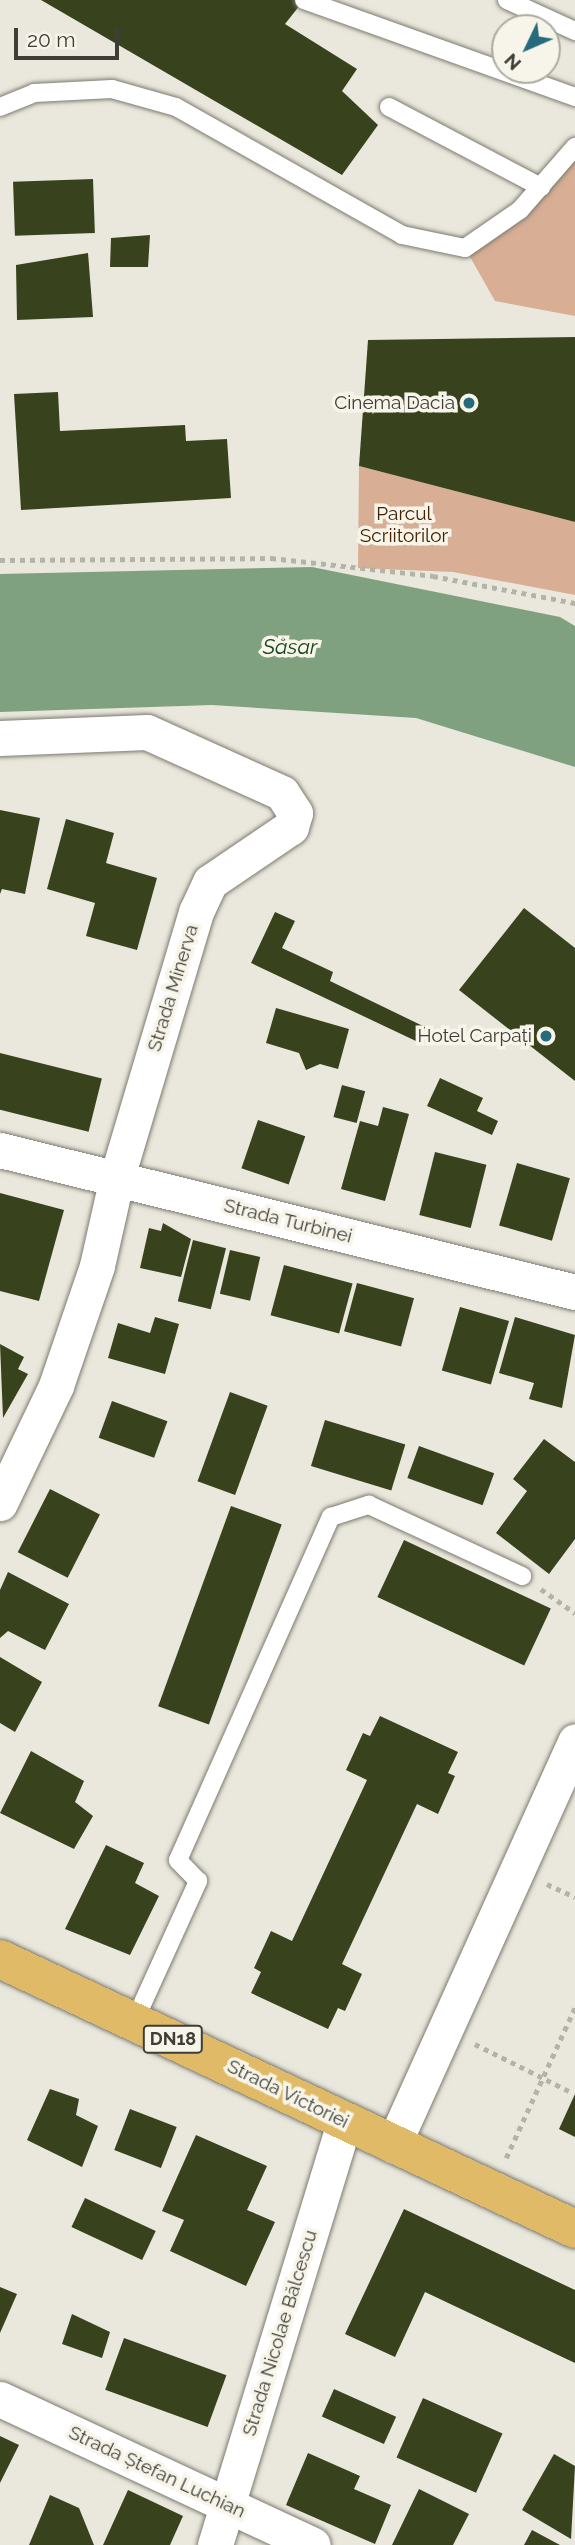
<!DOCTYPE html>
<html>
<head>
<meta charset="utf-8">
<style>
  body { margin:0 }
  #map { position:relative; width:575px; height:2545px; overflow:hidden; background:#eae8dc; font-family:Raleway,sans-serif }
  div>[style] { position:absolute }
  .green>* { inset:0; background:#d8af95 }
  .water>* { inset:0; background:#7fa180 }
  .building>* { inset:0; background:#38431d; transform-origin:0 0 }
  .path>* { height:4.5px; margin-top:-2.25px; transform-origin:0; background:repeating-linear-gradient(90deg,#b4b3a9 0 5px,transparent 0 10px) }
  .roads { filter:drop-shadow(0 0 2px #7c7b70) drop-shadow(0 0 2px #7c7b70) }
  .lane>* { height:18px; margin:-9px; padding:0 9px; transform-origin:9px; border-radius:9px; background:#fff }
  .street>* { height:35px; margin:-17.5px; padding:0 17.5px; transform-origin:17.5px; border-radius:17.5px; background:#fff }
  .primary>* { height:38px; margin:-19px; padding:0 19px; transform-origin:19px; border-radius:19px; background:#e0ba67 }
  .dots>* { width:19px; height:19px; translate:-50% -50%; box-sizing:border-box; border:4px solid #f7f5e9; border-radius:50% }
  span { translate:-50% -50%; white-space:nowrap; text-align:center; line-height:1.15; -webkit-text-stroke:7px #f7f5e9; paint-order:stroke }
  .shield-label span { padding:2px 5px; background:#f7f5e9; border:2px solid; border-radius:5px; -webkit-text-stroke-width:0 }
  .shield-label { font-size:18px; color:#3e3d38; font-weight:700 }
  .poi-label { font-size:19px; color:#3e3d38 }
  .right { translate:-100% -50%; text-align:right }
  .park-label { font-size:19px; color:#472001 }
  .street-label { font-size:19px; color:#3e3d38 }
  .water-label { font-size:21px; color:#13461a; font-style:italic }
  .north { position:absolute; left:491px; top:14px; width:70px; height:70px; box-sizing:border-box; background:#f7f5e9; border:2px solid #adaba2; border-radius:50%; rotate:226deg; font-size:19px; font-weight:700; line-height:28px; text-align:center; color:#3e3d38 }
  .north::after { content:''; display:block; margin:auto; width:24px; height:32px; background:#266b7b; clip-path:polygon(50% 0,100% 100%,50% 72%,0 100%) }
  .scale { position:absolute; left:14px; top:28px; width:105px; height:32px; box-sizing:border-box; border:4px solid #3e3d38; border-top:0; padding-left:9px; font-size:21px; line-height:24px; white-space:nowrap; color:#3e3d38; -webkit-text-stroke:5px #f7f5e9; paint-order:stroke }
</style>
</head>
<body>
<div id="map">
  <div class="green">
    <i style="clip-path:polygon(575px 147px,575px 316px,495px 301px,465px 248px,520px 210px)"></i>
    <i style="clip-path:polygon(359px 466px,575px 522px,575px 595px,453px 572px,358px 568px)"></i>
  </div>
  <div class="water">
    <i style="clip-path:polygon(312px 567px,560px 617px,575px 626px,575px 767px,416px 718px,212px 705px,0 712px,0 574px)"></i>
  </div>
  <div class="building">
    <i style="clip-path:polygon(41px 0,304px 0,285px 24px,357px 69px,342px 91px,378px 125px,342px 175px)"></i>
    <i style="left:93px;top:179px;width:54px;height:80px;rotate:88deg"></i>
    <i style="clip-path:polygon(150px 235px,148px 267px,110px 267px,111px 238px)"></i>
    <i style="clip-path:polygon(88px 253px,93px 317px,17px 320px,16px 265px)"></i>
    <i style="clip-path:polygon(575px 337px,575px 522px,359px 466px,368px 340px)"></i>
    <i style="clip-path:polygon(58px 392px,60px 431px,185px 425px,186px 441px,227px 439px,231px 498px,21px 510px,14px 394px)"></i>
    <i style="clip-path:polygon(0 810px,40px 818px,25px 894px,2px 889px,0 894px)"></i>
    <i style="clip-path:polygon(66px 819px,114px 833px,106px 863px,157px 878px,137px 950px,86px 936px,95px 903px,47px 889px)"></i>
    <i style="clip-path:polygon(524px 908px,575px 948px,575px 1081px,459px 990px)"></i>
    <i style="clip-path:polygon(275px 912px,295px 921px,282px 948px,333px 972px,330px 981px,425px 1027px,418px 1042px,251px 963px)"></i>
    <i style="clip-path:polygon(276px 1008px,349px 1029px,338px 1069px,320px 1064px,306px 1070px,299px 1053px,266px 1043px)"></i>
    <i style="left:0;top:1053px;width:105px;height:55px;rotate:14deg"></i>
    <i style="clip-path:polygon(440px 1078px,483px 1098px,477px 1111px,498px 1121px,492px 1135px,427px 1106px)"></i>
    <i style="left:342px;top:1085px;width:24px;height:33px;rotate:15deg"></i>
    <i style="clip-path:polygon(383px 1107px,409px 1114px,385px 1201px,341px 1189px,360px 1121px,378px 1126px)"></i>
    <i style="left:258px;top:1120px;width:50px;height:51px;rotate:19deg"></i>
    <i style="left:435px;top:1152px;width:53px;height:65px;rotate:14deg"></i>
    <i style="left:517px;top:1163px;width:55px;height:65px;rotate:16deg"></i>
    <i style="clip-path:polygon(0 1193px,64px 1210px,39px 1301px,0 1291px)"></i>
    <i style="clip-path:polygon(163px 1223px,191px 1239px,181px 1277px,140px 1268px,149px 1228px,161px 1231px)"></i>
    <i style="left:193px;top:1240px;width:34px;height:63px;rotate:14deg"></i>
    <i style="left:230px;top:1250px;width:31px;height:45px;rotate:13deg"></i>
    <i style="left:284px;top:1265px;width:71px;height:52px;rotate:15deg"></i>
    <i style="left:357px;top:1283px;width:59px;height:50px;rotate:15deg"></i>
    <i style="left:460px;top:1307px;width:51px;height:66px;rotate:16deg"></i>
    <i style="clip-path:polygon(155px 1317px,179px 1324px,165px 1374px,108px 1358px,118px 1323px,150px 1333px)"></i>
    <i style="clip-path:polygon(515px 1317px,575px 1335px,562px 1408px,529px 1399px,534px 1383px,499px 1373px)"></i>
    <i style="clip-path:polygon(0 1344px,24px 1357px,18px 1369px,28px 1374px,3px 1418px)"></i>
    <i style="left:230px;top:1392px;width:40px;height:95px;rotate:20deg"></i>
    <i style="left:112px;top:1401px;width:59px;height:39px;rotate:20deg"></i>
    <i style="left:325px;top:1420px;width:84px;height:48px;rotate:17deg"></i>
    <i style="clip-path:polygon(544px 1439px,575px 1462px,575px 1539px,549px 1574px,496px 1533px,527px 1491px,513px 1479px)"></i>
    <i style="left:419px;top:1446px;width:80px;height:34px;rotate:20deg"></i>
    <i style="left:50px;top:1489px;width:56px;height:71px;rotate:27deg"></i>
    <i style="left:231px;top:1506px;width:54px;height:213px;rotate:20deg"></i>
    <i style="left:404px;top:1540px;width:162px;height:63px;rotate:25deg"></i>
    <i style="clip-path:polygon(8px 1572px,69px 1604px,45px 1650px,8px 1631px,0 1638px,0 1590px)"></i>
    <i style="clip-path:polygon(0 1657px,42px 1682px,15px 1732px,0 1723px)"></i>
    <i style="clip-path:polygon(380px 1716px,458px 1752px,448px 1773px,455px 1776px,438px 1814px,417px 1804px,342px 1964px,362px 1974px,345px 2011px,338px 2008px,328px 2029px,251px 1993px,261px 1972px,254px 1968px,271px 1931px,292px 1941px,367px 1780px,346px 1770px,363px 1733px,370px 1736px)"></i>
    <i style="clip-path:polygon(31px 1751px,84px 1781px,75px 1802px,93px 1816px,74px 1849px,0 1813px)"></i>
    <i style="clip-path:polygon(106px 1845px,144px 1863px,135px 1883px,159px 1896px,130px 1955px,65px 1929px)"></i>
    <i style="clip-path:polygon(50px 2089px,79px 2099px,76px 2115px,98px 2126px,82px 2167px,27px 2140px)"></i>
    <i style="clip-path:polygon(575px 2094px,575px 2137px,559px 2129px)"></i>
    <i style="left:130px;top:2109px;width:50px;height:44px;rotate:21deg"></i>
    <i style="clip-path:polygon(196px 2135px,267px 2166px,247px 2210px,275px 2222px,246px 2286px,170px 2251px,184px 2220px,162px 2211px)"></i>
    <i style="left:85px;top:2198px;width:78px;height:32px;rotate:25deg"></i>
    <i style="clip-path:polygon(404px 2209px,575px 2290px,575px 2363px,425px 2292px,395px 2357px,345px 2334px)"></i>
    <i style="clip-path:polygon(0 2287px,17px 2294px,0 2333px)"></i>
    <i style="clip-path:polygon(72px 2314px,110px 2332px,102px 2358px,62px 2344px)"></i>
    <i style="left:124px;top:2338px;width:109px;height:55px;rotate:20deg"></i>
    <i style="left:334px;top:2389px;width:68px;height:30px;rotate:24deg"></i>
    <i style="left:423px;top:2398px;width:87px;height:65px;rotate:24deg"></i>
    <i style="clip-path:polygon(0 2436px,19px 2445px,0 2483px)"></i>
    <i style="clip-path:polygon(308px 2453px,360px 2476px,354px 2489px,391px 2505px,375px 2544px,286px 2505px)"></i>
    <i style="clip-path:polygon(554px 2454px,575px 2466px,571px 2539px,522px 2510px)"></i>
    <i style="clip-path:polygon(419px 2489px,469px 2514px,453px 2545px,392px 2545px)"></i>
    <i style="clip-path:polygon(128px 2490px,183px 2516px,170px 2545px,103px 2545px)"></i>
    <i style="clip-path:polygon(50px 2495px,79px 2508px,94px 2545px,29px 2545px)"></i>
    <i style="clip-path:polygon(532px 2530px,560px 2545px,524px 2545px)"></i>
  </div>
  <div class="path">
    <i style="left:0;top:560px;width:271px;rotate:-0.4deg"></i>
    <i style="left:271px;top:558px;width:163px;rotate:6.3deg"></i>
    <i style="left:433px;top:576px;width:145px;rotate:10.8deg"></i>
    <i style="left:541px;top:1589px;width:42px;rotate:35.2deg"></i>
    <i style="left:547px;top:1884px;width:31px;rotate:25deg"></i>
    <i style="left:475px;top:2044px;width:107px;rotate:26.6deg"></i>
    <i style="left:506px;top:2158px;width:166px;rotate:-65.4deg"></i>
  </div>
  <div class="roads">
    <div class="lane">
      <i style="left:304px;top:0;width:288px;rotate:19.7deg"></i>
      <i style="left:507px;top:0;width:75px;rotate:24.5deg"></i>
      <i style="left:0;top:107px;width:37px;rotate:-22deg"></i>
      <i style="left:34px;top:93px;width:78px;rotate:-2.9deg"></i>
      <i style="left:112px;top:89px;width:66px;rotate:15.7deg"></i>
      <i style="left:176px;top:107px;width:260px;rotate:29.5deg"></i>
      <i style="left:402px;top:235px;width:64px;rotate:11.7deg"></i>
      <i style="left:465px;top:248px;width:67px;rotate:-34.6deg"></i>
      <i style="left:520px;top:210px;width:84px;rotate:-48.9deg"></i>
      <i style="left:389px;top:107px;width:172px;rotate:27.8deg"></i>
      <i style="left:135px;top:2020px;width:153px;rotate:-65.6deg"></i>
      <i style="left:198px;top:1881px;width:29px;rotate:-134deg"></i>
      <i style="left:178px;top:1860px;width:376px;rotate:-66deg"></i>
      <i style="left:331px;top:1517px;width:40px;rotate:-18deg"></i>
      <i style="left:369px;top:1505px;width:169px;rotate:24.9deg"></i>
    </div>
    <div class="street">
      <i style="left:0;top:738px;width:147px;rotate:-2.3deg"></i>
      <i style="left:147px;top:732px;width:148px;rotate:24.3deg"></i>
      <i style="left:282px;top:793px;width:24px;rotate:57deg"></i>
      <i style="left:295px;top:813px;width:15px;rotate:106deg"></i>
      <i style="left:291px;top:827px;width:98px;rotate:145.8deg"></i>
      <i style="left:210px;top:882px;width:33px;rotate:115deg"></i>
      <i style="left:196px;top:912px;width:277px;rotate:106.6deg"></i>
      <i style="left:117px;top:1177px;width:91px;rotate:102.7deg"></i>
      <i style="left:97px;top:1266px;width:127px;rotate:108.9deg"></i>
      <i style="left:56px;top:1386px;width:130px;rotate:115.6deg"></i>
      <i style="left:0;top:1150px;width:592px;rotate:13.87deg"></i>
      <i style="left:393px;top:2145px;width:443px;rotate:-65.7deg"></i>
      <i style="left:0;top:2399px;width:345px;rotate:25deg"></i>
      <i style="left:215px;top:2545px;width:443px;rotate:-73deg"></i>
    </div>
    <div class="primary">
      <i style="left:0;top:1959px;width:635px;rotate:25.15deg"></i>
    </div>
  </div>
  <div class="dots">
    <i style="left:469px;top:403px;background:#266b7b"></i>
    <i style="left:546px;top:1036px;background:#266b7b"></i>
  </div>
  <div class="shield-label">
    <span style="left:173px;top:2039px">DN18</span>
  </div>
  <div class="poi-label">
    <span class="right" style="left:455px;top:403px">Cinema Dacia</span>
    <span class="right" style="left:532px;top:1036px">Hotel Carpați</span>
  </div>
  <div class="park-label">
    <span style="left:404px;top:525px">Parcul<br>Scriitorilor</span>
  </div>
  <div class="street-label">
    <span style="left:173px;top:988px;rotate:-73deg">Strada Minerva</span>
    <span style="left:288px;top:1221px;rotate:14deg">Strada Turbinei</span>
    <span style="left:288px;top:2094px;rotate:26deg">Strada Victoriei</span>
    <span style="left:280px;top:2333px;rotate:-73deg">Strada Nicolae Bălcescu</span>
    <span style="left:157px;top:2472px;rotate:25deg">Strada Ștefan Luchian</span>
  </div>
  <div class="water-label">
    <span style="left:290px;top:647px">Săsar</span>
  </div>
  <div class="north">N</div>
  <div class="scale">20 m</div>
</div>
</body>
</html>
